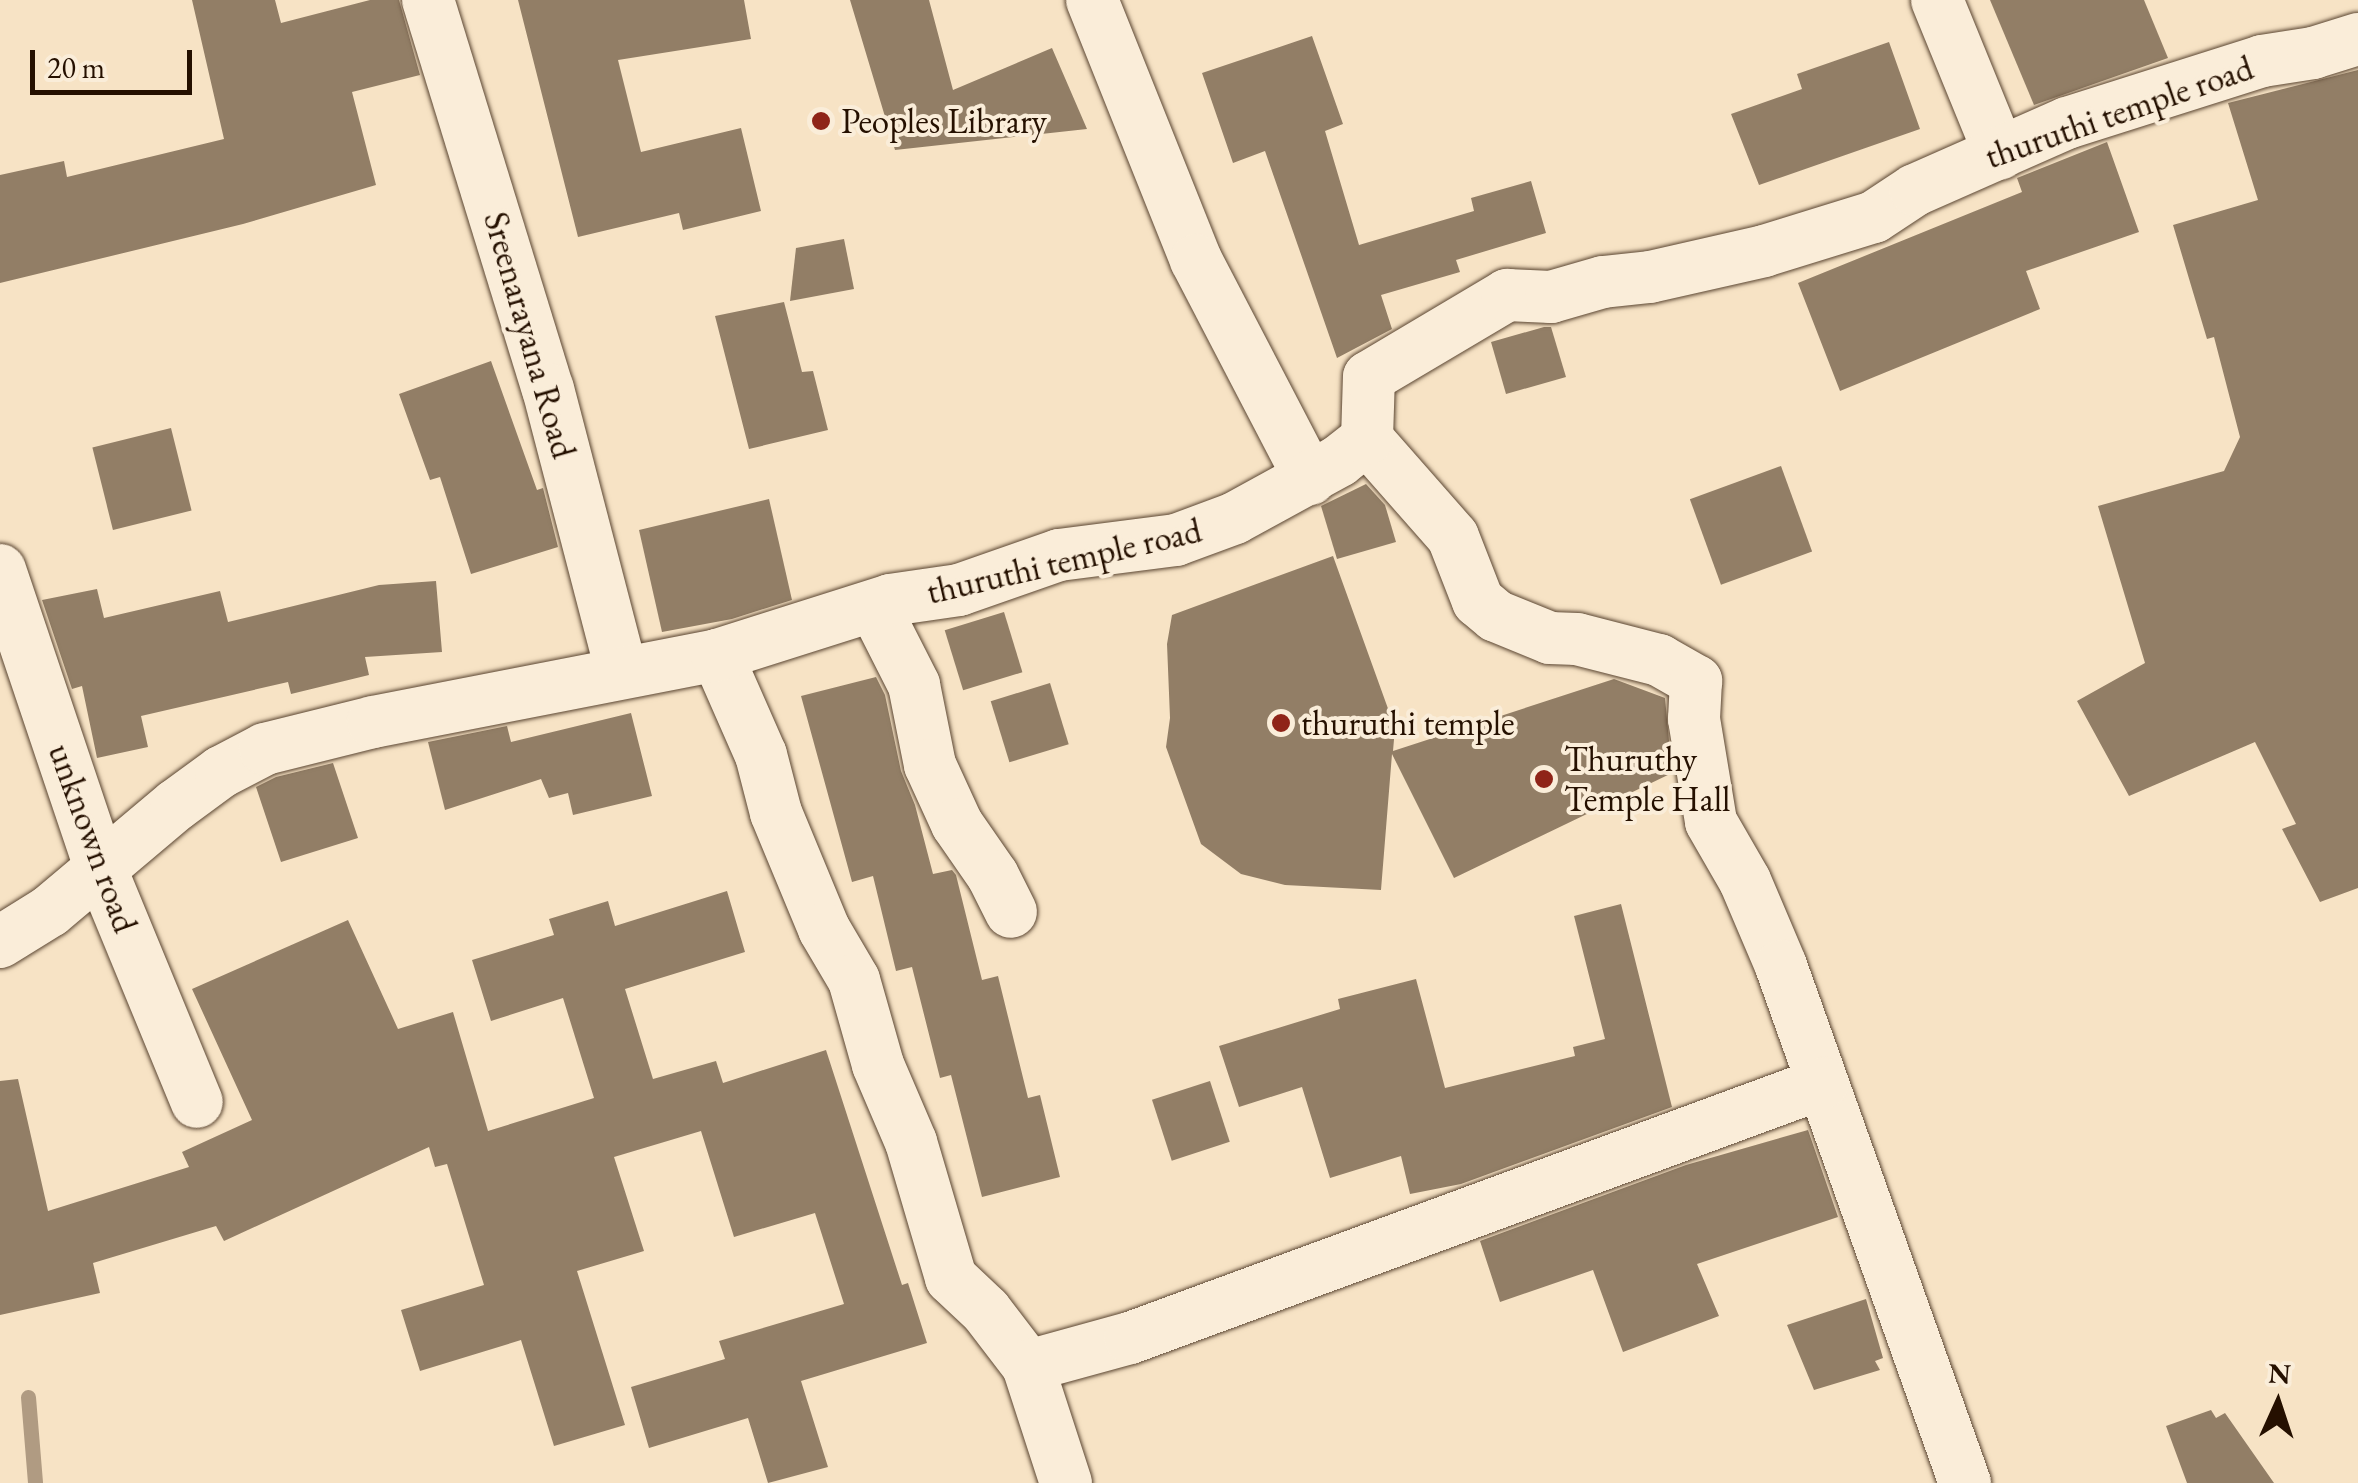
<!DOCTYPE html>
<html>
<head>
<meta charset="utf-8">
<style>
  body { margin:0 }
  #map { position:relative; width:2358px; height:1483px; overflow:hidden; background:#f7e3c5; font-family:"EB Garamond",serif }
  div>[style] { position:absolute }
  .stream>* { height:15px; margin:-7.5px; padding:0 7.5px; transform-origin:7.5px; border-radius:7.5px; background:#b09b82 }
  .building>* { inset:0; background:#927e66; transform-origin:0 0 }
  .roads { filter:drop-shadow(0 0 2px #5a4531) drop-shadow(0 0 2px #5a4531) }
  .minor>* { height:52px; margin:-26px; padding:0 26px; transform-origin:26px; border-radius:26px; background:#faedd9 }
  .dots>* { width:28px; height:28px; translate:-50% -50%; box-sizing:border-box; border:5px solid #faedd9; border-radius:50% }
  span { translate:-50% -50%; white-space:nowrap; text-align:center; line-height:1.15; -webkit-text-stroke:8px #faedd9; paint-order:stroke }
  .street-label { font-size:35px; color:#251000 }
  .poi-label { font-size:35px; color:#251000 }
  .left { translate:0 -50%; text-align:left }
  .north { position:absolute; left:2228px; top:1353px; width:100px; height:100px; -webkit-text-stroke:8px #faedd9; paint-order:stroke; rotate:3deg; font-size:28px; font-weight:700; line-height:40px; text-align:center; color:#251000 }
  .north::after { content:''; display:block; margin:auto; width:35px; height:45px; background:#251000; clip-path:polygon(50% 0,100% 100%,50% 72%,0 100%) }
  .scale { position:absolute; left:30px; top:50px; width:162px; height:45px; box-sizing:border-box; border:5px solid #251000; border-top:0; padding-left:12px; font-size:30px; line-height:35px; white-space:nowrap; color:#251000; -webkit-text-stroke:8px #faedd9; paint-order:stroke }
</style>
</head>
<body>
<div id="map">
  <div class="stream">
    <i style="left:28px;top:1397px;width:86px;rotate:85.3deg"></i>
  </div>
  <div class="building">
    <i style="clip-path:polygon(192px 0,275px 0,281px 23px,370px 0,399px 0,420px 75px,352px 92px,376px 185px,243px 224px,0 283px,0 175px,64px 161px,67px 177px,224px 139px)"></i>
    <i style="clip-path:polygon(518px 0,744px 0,751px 39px,618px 60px,641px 152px,741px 128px,761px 211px,683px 230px,679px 213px,578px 237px)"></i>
    <i style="clip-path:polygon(850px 0,929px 0,953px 90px,1052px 48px,1087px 129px,895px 150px)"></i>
    <i style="clip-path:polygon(1990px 0,2144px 0,2168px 58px,2034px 105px)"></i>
    <i style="clip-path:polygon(1312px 36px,1343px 124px,1325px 131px,1359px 245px,1474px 211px,1471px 198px,1531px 181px,1546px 233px,1456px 260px,1460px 272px,1381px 295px,1392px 329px,1337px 358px,1265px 151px,1233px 163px,1202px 73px)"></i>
    <i style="clip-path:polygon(1889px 42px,1920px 129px,1759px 185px,1731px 114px,1802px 89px,1797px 74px)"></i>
    <i style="clip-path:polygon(2358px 70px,2358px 888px,2320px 902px,2282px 829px,2296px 824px,2255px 742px,2129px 796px,2077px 701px,2145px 663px,2098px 506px,2224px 471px,2240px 437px,2214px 337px,2207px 339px,2173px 225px,2258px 200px,2228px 103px)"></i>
    <i style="clip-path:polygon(2107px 142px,2139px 232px,2026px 271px,2040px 309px,1840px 391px,1798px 283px,2022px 192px,2017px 178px)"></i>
    <i style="clip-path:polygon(844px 239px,854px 289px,790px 301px,796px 248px)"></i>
    <i style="clip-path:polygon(784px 302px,802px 372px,813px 371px,828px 430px,749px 449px,715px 316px)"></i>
    <i style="clip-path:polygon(1544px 327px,1551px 327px,1566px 377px,1506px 394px,1491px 342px)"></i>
    <i style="clip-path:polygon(491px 361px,537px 490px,543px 488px,558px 547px,471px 574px,440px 477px,430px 480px,399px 394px)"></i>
    <i style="left:171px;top:428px;width:85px;height:81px;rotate:76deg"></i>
    <i style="left:1781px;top:466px;width:91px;height:97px;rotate:70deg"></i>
    <i style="clip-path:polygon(1366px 484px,1385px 505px,1396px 542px,1337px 559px,1321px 506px)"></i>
    <i style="clip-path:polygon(769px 499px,792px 600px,732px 619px,662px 632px,639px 530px)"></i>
    <i style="clip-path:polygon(1333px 556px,1395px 728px,1393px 751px,1614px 679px,1665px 698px,1672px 773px,1454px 878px,1392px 754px,1381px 890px,1285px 885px,1241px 874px,1201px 844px,1166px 747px,1170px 718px,1167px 644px,1172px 615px)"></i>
    <i style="clip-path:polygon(436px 581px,442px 652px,365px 657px,369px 675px,291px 694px,288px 682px,141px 716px,148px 747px,97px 758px,82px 686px,72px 689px,42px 600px,97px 589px,104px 618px,220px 591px,228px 622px,379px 585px)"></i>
    <i style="left:1004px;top:612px;width:63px;height:62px;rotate:73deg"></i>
    <i style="clip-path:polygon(876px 677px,885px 695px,901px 771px,915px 805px,933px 874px,952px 870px,956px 875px,982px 980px,998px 976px,1028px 1098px,1040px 1095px,1060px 1177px,982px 1197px,951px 1075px,940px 1078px,912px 967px,896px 971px,873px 876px,852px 882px,801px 696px)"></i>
    <i style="left:1050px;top:683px;width:64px;height:62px;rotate:73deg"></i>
    <i style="clip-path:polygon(631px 713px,652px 796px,573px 815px,568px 793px,549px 798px,541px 779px,445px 810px,428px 742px,507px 726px,511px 742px)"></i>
    <i style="clip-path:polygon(333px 763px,358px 838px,281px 862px,256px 787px,276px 777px)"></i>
    <i style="clip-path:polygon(727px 891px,745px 952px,625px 989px,653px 1079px,716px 1061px,723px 1083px,826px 1050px,902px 1285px,908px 1283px,927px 1343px,801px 1381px,828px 1467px,768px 1483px,748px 1418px,649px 1448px,631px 1387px,725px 1359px,719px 1341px,844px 1304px,815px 1213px,734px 1237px,701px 1131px,614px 1157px,644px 1251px,577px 1271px,625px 1425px,554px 1446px,521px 1340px,420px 1371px,401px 1310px,484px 1285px,447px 1164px,435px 1167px,429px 1147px,224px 1241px,216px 1226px,93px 1263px,100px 1293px,0 1315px,0 1081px,18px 1079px,48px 1211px,189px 1167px,182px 1152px,252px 1120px,192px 989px,348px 920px,398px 1029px,453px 1012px,488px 1131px,594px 1098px,563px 998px,491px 1021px,472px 960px,554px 935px,549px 919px,608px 901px,615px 926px)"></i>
    <i style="clip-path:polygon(1621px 904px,1672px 1107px,1461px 1184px,1410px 1194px,1401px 1156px,1330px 1178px,1302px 1087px,1239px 1107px,1219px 1046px,1340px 1009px,1338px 999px,1416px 979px,1445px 1088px,1575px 1056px,1573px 1047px,1605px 1039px,1574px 916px)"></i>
    <i style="left:1210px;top:1081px;width:64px;height:61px;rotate:72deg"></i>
    <i style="clip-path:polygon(1808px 1130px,1838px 1217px,1697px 1264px,1719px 1316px,1623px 1352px,1593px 1270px,1500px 1302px,1480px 1241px,1686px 1165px)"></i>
    <i style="clip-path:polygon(1866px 1299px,1883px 1358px,1875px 1361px,1880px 1370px,1814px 1390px,1787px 1325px)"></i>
    <i style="clip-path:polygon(2211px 1410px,2216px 1418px,2225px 1413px,2274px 1483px,2187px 1483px,2166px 1426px)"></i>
  </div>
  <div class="roads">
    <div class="minor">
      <i style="left:428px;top:0;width:407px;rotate:72.9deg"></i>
      <i style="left:548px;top:389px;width:293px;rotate:75.4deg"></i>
      <i style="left:1092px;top:0;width:280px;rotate:68.2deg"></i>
      <i style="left:1196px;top:260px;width:247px;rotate:62.5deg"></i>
      <i style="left:1937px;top:0;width:166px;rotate:67.8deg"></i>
      <i style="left:1367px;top:439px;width:130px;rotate:48.7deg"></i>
      <i style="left:1453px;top:537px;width:69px;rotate:68.7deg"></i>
      <i style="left:1478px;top:601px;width:23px;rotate:40deg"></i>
      <i style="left:1496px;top:616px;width:58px;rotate:22.2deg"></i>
      <i style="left:1550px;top:638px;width:27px;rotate:2deg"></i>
      <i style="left:1577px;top:639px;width:85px;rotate:14.4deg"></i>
      <i style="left:1659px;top:660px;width:43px;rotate:29.6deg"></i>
      <i style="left:1696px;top:681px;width:38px;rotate:93deg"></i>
      <i style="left:1694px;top:719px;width:104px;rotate:80.6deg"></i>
      <i style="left:1711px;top:822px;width:68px;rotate:60deg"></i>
      <i style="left:1745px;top:881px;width:92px;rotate:67deg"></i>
      <i style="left:1781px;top:966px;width:549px;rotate:70.41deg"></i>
      <i style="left:0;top:570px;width:313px;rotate:71.4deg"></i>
      <i style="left:100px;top:867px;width:254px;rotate:67.6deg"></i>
      <i style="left:874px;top:606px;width:89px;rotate:63.1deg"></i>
      <i style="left:914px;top:685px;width:82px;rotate:78.7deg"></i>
      <i style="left:930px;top:765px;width:65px;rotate:65.4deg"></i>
      <i style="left:957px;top:824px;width:63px;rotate:55.3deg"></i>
      <i style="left:993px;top:876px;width:40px;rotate:63.4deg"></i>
      <i style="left:717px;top:655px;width:109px;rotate:66.3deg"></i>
      <i style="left:761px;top:755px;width:60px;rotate:75.5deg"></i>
      <i style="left:776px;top:813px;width:126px;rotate:67.5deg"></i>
      <i style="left:824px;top:929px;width:59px;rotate:59.5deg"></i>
      <i style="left:854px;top:980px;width:88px;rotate:74.2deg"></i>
      <i style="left:878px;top:1065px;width:84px;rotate:66.8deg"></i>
      <i style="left:911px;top:1142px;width:142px;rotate:73.6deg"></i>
      <i style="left:951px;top:1278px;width:48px;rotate:43.3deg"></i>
      <i style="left:986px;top:1311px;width:69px;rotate:52.6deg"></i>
      <i style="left:1028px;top:1366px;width:123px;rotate:72deg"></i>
      <i style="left:0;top:942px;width:59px;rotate:-31.8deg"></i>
      <i style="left:50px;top:911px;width:165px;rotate:-40.1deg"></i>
      <i style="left:176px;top:805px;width:56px;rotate:-36.3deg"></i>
      <i style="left:221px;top:772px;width:50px;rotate:-27.6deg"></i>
      <i style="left:265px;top:749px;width:111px;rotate:-14deg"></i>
      <i style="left:373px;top:722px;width:350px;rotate:-11deg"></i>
      <i style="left:717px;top:655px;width:182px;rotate:-17.6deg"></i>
      <i style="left:890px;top:600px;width:70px;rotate:-8.2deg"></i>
      <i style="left:959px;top:590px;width:106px;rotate:-19.3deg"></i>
      <i style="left:1059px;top:555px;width:118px;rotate:-7.3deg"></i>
      <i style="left:1176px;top:540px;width:63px;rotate:-20.4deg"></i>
      <i style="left:1235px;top:518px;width:119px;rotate:-28.7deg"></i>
      <i style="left:1339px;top:461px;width:36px;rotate:-38deg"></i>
      <i style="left:1367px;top:439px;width:62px;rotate:-88.2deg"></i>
      <i style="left:1369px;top:377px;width:161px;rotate:-30.7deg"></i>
      <i style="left:1507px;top:295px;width:44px;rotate:2.6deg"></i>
      <i style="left:1551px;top:297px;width:54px;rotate:-16.1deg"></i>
      <i style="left:1603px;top:282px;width:47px;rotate:-6.1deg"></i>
      <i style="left:1650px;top:277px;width:117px;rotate:-12.8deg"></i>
      <i style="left:1764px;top:251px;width:115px;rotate:-17.2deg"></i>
      <i style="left:1874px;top:217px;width:49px;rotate:-33.4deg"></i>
      <i style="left:1915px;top:190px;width:166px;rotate:-23.8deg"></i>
      <i style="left:2067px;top:123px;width:205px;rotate:-17.6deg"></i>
      <i style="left:2262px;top:61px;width:52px;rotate:-8.9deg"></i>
      <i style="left:2313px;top:53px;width:47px;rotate:-17.3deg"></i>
      <i style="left:1028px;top:1366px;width:106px;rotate:-15.4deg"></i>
      <i style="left:1130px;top:1338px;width:738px;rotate:-20.2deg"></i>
    </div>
  </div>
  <div class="dots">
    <i style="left:821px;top:121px;background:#8f2418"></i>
    <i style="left:1281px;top:723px;background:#8f2418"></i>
    <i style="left:1544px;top:779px;background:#8f2418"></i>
  </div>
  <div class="street-label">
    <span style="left:2119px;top:112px;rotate:-19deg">thuruthi temple road</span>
    <span style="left:530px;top:335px;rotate:74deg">Sreenarayana Road</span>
    <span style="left:1064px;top:561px;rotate:-13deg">thuruthi temple road</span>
    <span style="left:93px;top:838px;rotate:70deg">unknown road</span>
  </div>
  <div class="poi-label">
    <span class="left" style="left:841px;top:121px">Peoples Library</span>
    <span class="left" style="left:1301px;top:723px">thuruthi temple</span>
    <span class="left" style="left:1564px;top:779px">Thuruthy<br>Temple Hall</span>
  </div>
  <div class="north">N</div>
  <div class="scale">20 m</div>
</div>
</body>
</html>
